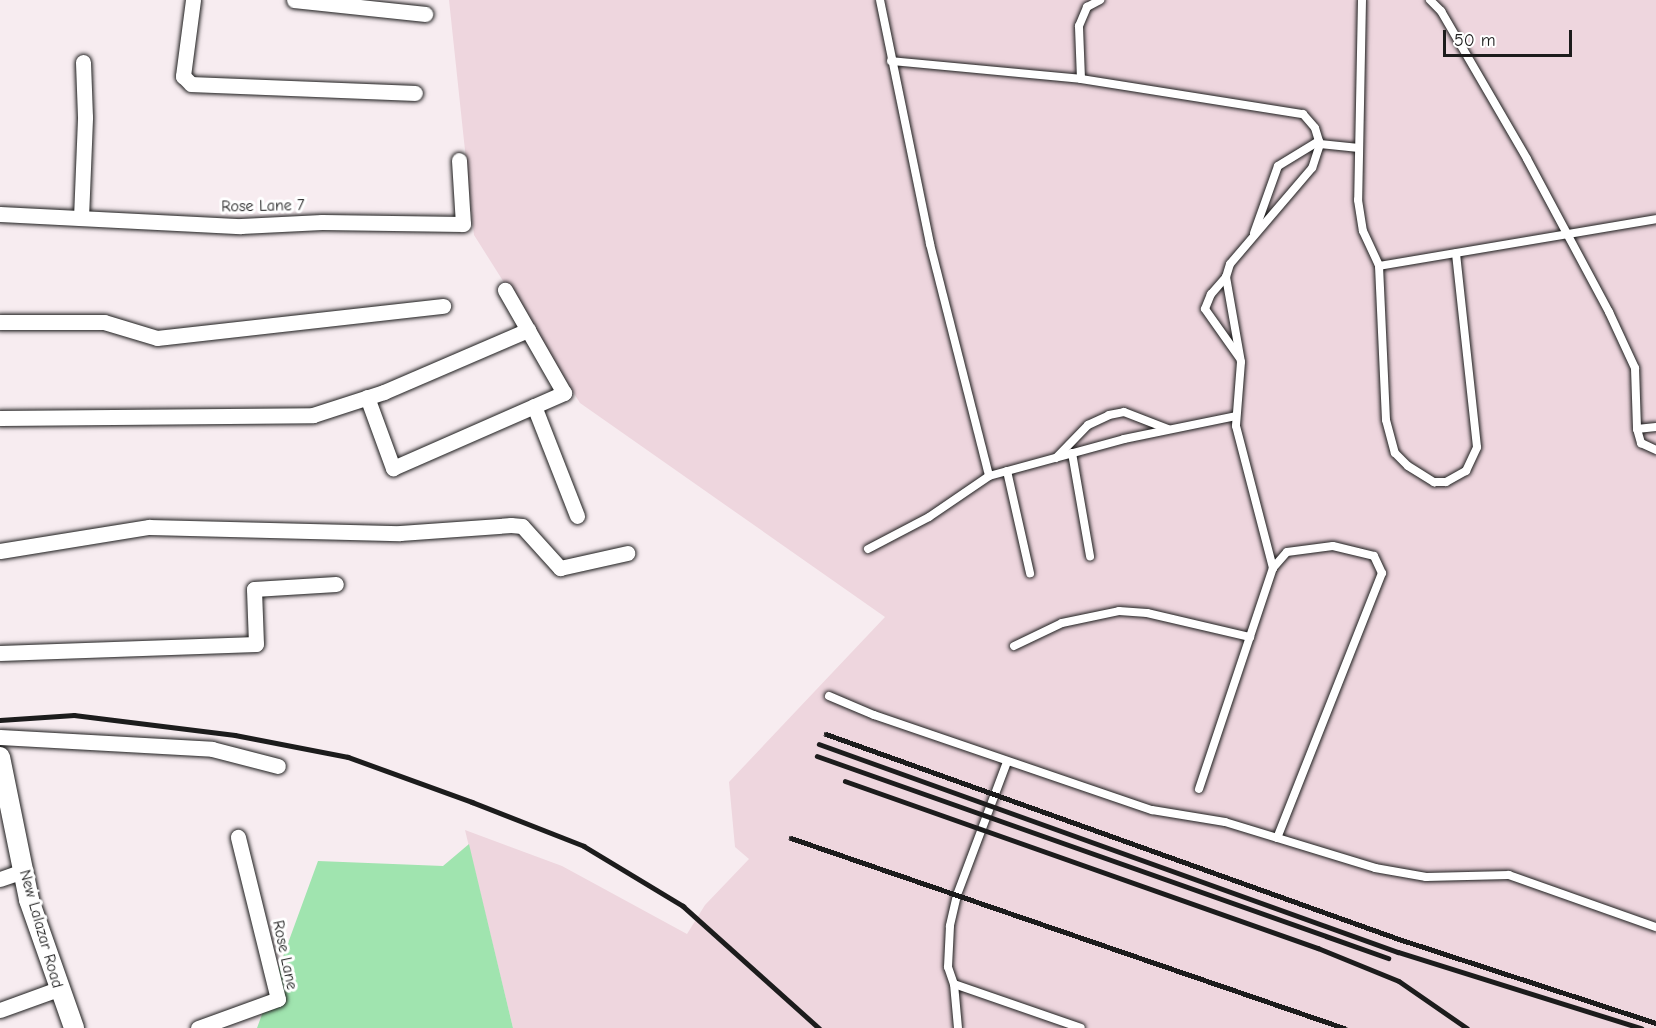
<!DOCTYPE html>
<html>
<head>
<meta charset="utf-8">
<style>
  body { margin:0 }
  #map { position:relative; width:1656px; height:1028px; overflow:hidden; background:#f7ecf0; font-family:"Comic Neue",sans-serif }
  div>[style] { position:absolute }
  .built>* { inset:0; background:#eed6de }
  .green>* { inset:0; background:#a0e4af }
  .roads { filter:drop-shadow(0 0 2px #1c1c1c) drop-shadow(0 0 2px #1c1c1c) }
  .service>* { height:8px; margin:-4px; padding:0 4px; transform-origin:4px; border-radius:4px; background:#fff }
  .minor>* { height:15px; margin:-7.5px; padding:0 7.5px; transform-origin:7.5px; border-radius:7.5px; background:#fff }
  .tertiary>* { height:20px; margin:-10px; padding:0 10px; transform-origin:10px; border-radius:10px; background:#fff }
  .rail>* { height:4.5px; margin:-2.25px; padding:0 2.25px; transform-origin:2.25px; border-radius:2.25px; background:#1c1c1c }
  span { translate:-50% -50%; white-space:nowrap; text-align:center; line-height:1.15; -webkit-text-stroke:6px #fff; paint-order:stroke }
  .street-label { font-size:16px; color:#1c1c1c }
  .scale { position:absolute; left:1443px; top:30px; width:129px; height:27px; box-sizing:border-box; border:3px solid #1c1c1c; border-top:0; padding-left:8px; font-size:18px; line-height:21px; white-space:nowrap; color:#1c1c1c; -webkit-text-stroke:4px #fff; paint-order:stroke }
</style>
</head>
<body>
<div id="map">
  <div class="built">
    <i style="clip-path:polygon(449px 0,1656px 0,1656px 1028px,513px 1028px,465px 830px,562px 866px,687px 934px,705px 905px,749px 859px,735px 847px,729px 782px,885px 617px,580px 403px,474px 235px)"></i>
  </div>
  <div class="green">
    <i style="clip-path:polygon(469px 844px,513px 1028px,257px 1028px,318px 861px,443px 866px)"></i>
  </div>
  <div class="roads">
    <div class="service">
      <i style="left:880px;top:0;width:249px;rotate:78.4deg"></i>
      <i style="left:930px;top:244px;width:239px;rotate:75.7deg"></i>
      <i style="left:1362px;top:0;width:200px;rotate:91.1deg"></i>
      <i style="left:1358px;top:200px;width:31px;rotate:81deg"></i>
      <i style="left:1363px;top:231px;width:38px;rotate:65deg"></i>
      <i style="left:1379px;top:266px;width:154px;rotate:87.4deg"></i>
      <i style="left:1386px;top:420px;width:34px;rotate:75deg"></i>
      <i style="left:1395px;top:453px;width:18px;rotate:45deg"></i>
      <i style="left:1408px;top:466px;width:31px;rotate:32deg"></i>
      <i style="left:1434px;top:482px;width:12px"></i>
      <i style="left:1446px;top:482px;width:23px;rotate:-29deg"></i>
      <i style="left:1466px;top:471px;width:26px;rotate:-65deg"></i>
      <i style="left:1477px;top:447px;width:195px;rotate:-96.2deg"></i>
      <i style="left:1430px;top:0;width:16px;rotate:45deg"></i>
      <i style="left:1441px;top:11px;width:171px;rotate:59.8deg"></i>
      <i style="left:1527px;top:159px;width:174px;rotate:61.8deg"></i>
      <i style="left:1609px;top:312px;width:62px;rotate:65.1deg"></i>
      <i style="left:1635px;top:368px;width:61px;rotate:88.1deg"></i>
      <i style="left:1637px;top:429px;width:15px;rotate:74deg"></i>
      <i style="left:1641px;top:443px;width:17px;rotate:25deg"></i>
      <i style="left:891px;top:61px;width:191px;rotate:5.4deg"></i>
      <i style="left:1081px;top:79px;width:225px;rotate:9deg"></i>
      <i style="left:1303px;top:114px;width:18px;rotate:49deg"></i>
      <i style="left:1315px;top:128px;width:17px;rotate:73deg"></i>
      <i style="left:1320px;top:144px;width:25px;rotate:108deg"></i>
      <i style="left:1312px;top:168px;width:126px;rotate:130.5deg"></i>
      <i style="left:1230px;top:264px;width:14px;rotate:107deg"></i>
      <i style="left:1226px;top:277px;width:86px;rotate:80deg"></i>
      <i style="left:1241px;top:362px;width:64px;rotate:94.5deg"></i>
      <i style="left:1236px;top:426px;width:147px;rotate:75.4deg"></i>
      <i style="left:1081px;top:79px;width:53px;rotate:-92.2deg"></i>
      <i style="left:1079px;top:26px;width:21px;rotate:-67deg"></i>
      <i style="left:1087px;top:7px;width:15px;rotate:-28deg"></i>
      <i style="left:1320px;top:144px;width:39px;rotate:6deg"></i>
      <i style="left:1254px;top:233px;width:71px;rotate:-70.3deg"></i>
      <i style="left:1278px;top:166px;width:48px;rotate:-31.4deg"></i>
      <i style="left:1379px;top:266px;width:281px;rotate:-9.6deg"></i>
      <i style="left:1226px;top:277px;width:23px;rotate:131deg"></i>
      <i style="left:1211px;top:294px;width:16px;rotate:112deg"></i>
      <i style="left:1205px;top:309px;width:59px;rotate:54.7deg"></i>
      <i style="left:1637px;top:429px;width:19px;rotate:-6deg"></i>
      <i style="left:1072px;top:453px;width:105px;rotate:80.1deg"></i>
      <i style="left:1056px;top:458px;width:46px;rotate:-45.9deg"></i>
      <i style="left:1088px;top:425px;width:23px;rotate:-25deg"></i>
      <i style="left:1109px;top:415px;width:15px;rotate:-11deg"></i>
      <i style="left:1124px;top:412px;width:47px;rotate:21.1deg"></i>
      <i style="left:1007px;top:471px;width:105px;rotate:77.3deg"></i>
      <i style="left:868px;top:549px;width:69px;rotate:-27.7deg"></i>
      <i style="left:929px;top:517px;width:73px;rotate:-34.3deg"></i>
      <i style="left:989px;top:476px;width:140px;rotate:-15.3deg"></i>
      <i style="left:1124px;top:439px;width:114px;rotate:-11.6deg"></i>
      <i style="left:1014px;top:646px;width:53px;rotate:-25.6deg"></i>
      <i style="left:1062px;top:623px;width:58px;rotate:-11.9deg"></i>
      <i style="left:1119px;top:611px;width:28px;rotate:4deg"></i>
      <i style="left:1147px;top:613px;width:106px;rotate:13.1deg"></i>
      <i style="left:829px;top:696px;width:49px;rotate:22.9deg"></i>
      <i style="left:874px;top:715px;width:294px;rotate:18.9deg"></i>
      <i style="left:1152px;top:810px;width:74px;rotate:9.3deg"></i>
      <i style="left:1225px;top:822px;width:157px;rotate:17deg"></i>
      <i style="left:1375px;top:868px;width:52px;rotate:10deg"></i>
      <i style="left:1426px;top:877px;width:83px;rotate:-1.4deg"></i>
      <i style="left:1509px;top:875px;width:156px;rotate:19.5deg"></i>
      <i style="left:1007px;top:762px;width:142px;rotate:110.6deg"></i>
      <i style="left:957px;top:895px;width:32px;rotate:103deg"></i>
      <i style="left:950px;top:926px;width:41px;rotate:92.8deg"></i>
      <i style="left:948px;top:967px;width:18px;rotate:71deg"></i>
      <i style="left:954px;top:984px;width:134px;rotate:19.1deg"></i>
      <i style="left:1199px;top:789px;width:233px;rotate:-71.5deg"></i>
      <i style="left:1273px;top:568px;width:21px;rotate:-49deg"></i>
      <i style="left:1287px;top:552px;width:46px;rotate:-7.4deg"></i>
      <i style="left:1333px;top:546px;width:42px;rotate:13.7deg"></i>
      <i style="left:1374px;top:556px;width:19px;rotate:65deg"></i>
      <i style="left:1382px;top:573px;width:285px;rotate:111.6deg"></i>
      <i style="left:954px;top:984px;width:44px;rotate:84.8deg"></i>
    </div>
    <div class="minor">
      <i style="left:193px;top:0;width:77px;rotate:97.5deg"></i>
      <i style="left:183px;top:76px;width:11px;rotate:45deg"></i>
      <i style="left:191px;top:84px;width:224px;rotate:2.3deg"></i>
      <i style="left:294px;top:0;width:132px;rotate:6.1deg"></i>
      <i style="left:0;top:214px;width:241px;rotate:2.9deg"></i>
      <i style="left:241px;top:226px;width:81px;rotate:-2.8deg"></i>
      <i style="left:322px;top:222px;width:141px;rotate:0.8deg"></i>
      <i style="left:463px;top:224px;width:64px;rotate:-93.6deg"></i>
      <i style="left:81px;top:218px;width:101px;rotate:-87.7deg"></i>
      <i style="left:85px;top:117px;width:55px;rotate:-92.1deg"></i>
      <i style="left:0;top:322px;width:104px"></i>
      <i style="left:104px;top:322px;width:55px;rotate:16.8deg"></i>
      <i style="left:157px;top:338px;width:288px;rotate:-6.4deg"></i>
      <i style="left:367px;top:397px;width:76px;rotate:69.9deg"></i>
      <i style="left:393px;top:468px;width:187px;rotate:-23.7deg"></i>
      <i style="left:564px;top:393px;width:119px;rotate:-119.8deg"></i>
      <i style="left:534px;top:406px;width:118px;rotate:68.6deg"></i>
      <i style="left:0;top:418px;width:313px;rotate:-0.5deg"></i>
      <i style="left:313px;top:415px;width:75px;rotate:-17.9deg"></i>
      <i style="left:384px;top:392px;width:157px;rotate:-23.3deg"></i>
      <i style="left:0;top:551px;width:151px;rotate:-9.2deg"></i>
      <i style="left:149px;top:527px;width:251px;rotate:1.4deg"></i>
      <i style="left:400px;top:533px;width:111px;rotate:-4.1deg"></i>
      <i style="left:511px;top:525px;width:11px;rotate:5deg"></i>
      <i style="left:522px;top:526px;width:57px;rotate:47.9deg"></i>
      <i style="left:560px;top:568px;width:69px;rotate:-12.6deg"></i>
      <i style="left:0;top:653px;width:256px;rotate:-2deg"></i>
      <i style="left:256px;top:644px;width:55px;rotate:-92.1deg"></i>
      <i style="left:254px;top:589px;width:82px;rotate:-3.5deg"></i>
      <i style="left:0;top:737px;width:212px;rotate:3.2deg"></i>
      <i style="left:212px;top:749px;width:68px;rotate:14.4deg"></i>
      <i style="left:0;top:879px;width:24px;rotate:-19deg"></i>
      <i style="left:0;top:1010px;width:62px;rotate:-19.9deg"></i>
      <i style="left:198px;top:1028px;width:85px;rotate:-19.9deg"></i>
      <i style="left:278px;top:999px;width:167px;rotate:-103.9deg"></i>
    </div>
    <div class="tertiary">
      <i style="left:0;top:757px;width:146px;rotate:78.5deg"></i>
      <i style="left:29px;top:900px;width:136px;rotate:70.6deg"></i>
    </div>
  </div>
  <div class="rail">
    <i style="left:0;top:720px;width:74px;rotate:-3.9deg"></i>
    <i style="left:74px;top:715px;width:162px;rotate:7.1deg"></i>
    <i style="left:235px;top:735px;width:115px;rotate:11deg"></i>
    <i style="left:348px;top:757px;width:132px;rotate:19.9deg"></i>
    <i style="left:472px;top:802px;width:120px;rotate:21.4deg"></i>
    <i style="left:584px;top:846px;width:116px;rotate:31.2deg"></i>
    <i style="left:683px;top:906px;width:183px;rotate:41.9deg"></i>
    <i style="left:826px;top:734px;width:609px;rotate:19.69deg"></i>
    <i style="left:1399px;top:939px;width:270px;rotate:18.1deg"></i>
    <i style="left:819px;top:744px;width:615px;rotate:19.76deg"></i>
    <i style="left:1398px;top:952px;width:255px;rotate:17.4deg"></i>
    <i style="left:817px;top:756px;width:606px;rotate:19.48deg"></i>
    <i style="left:845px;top:781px;width:502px;rotate:19.45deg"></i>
    <i style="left:1318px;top:948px;width:87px;rotate:22.2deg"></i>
    <i style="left:1399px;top:981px;width:83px;rotate:34.7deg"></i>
    <i style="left:791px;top:838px;width:585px;rotate:18.96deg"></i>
  </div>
  <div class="street-label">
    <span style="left:263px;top:206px;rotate:-1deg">Rose Lane 7</span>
    <span style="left:41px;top:929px;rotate:74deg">New Lalazar Road</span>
    <span style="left:285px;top:955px;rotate:78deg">Rose Lane</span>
  </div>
  <div class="scale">50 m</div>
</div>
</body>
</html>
